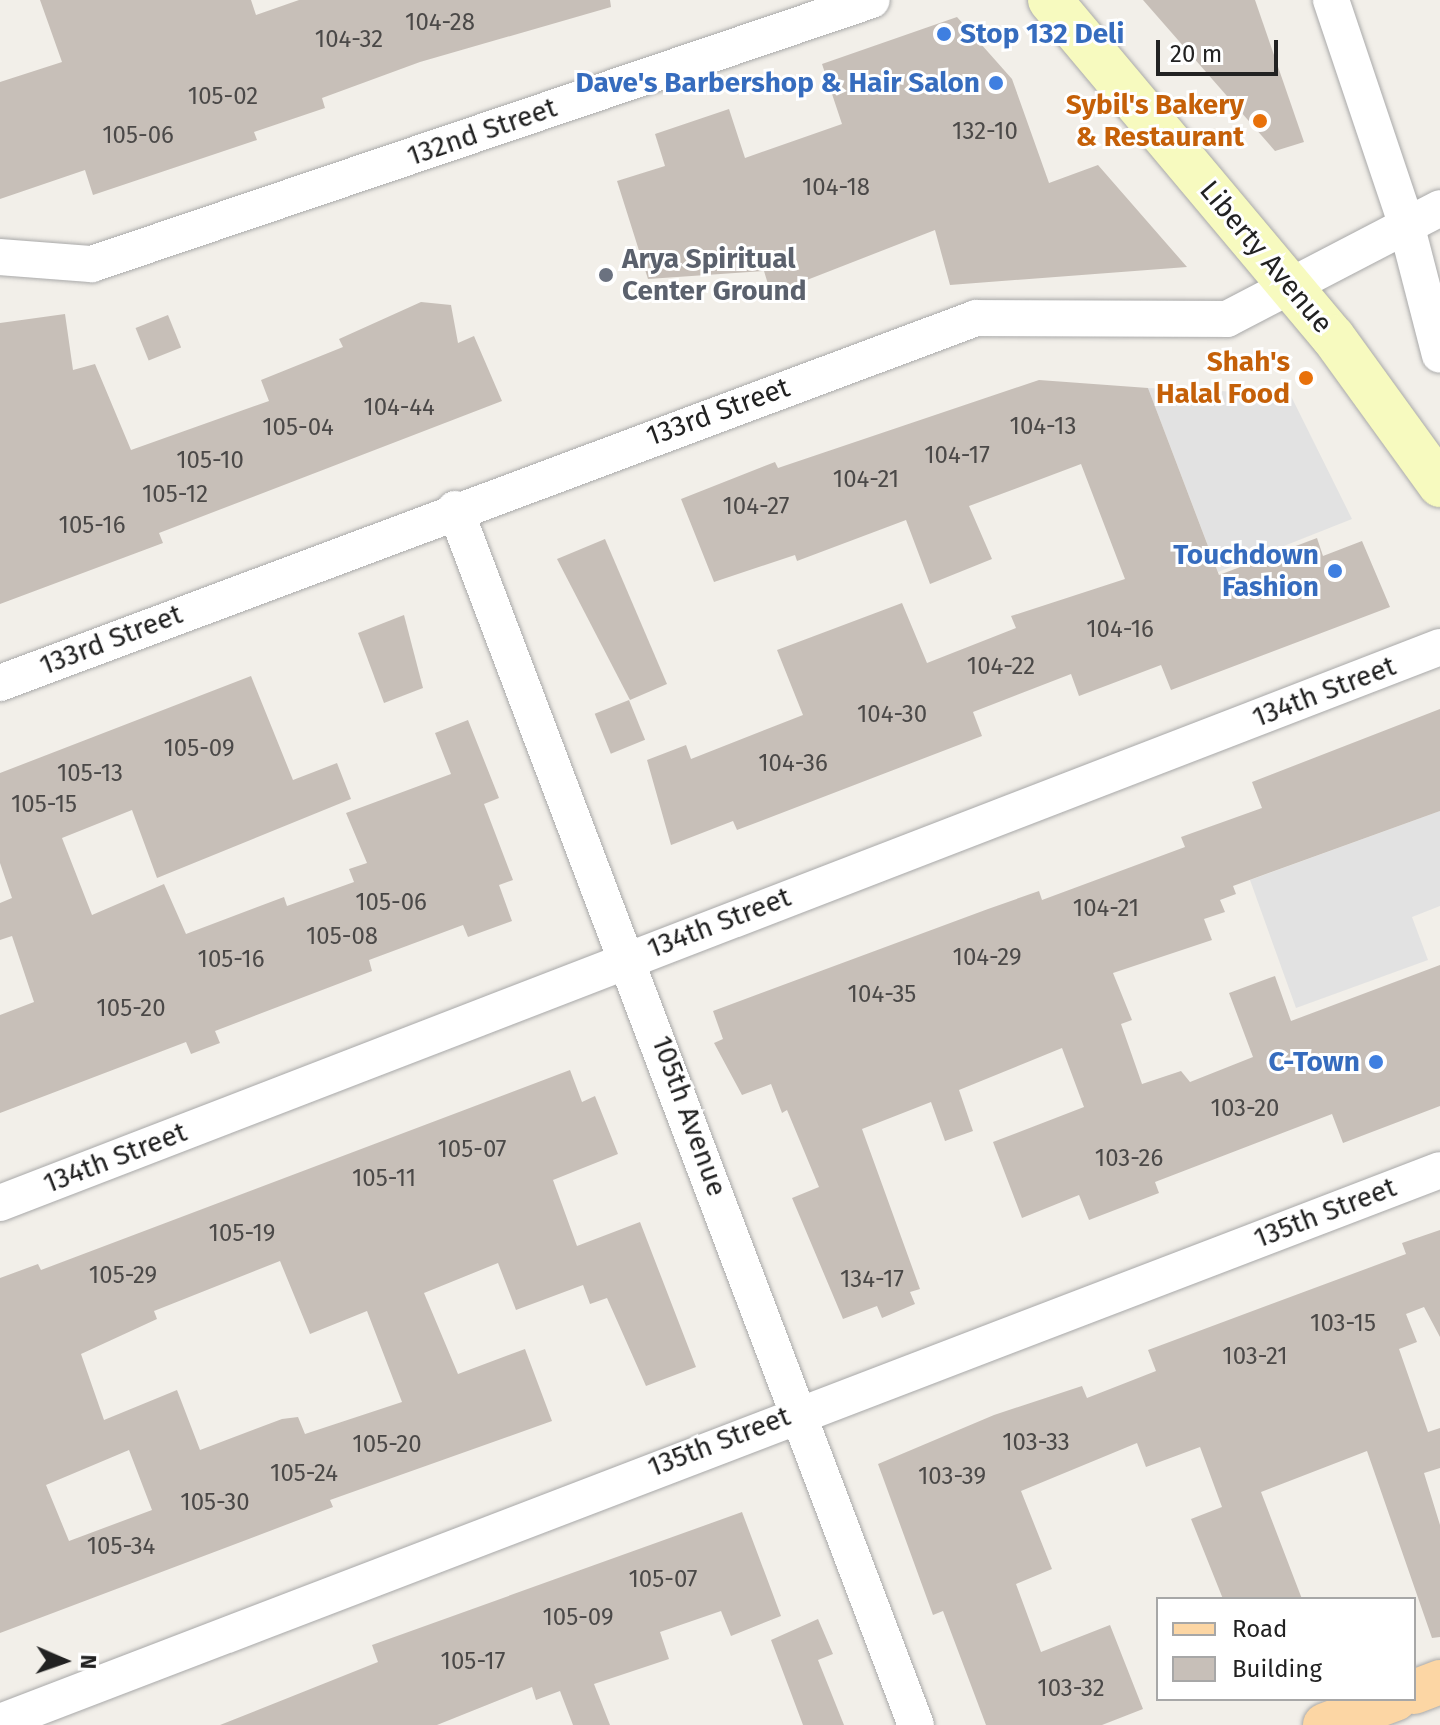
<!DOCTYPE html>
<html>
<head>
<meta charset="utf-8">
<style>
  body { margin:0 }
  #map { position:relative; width:1440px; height:1725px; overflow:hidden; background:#f2efe9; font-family:"Fira Sans",sans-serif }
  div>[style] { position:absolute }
  .parking>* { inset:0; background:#e2e2e2 }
  .building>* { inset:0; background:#c7bfb8; transform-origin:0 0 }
  .roads { filter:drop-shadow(0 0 2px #a9a9a9) drop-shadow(0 0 2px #a9a9a9) }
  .street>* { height:36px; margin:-18px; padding:0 18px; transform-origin:18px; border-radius:18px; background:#fff }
  .secondary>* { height:44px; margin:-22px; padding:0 22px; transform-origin:22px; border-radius:22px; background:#f7fabf }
  .primary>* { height:44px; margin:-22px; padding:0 22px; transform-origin:22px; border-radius:22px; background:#fcd6a4 }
  .dots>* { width:22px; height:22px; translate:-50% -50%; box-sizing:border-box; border:4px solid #fff; border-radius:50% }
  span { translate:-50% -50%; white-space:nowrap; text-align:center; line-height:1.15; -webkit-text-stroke:6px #fff; paint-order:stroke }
  .number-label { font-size:24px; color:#4b4948 }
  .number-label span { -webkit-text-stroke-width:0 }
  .shop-label { font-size:28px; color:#366cbe; font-weight:700 }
  .left { translate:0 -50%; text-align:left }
  .right { translate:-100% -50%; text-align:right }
  .food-label { font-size:28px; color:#c56008; font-weight:700 }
  .street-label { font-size:28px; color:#222 }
  .worship-label { font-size:28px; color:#5b616d; font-weight:700 }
  .legend { position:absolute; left:1156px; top:1597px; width:260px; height:104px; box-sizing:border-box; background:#fff; border:2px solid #a7a7a7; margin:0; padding:10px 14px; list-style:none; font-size:24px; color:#222 }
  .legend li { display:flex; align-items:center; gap:16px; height:40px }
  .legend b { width:40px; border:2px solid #a7a7a7 }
  .north { position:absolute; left:24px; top:1621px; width:80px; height:80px; -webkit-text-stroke:6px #fff; paint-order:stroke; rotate:92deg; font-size:22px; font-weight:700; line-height:32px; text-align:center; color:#222 }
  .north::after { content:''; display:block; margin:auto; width:28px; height:36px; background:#222; clip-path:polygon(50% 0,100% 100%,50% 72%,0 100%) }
  .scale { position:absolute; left:1156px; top:40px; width:122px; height:36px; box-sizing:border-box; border:4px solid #222; border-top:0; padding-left:10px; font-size:24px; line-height:28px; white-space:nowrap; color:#222; -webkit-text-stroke:6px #fff; paint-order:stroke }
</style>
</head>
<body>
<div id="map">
  <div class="parking">
    <i style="clip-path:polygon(1148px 388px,1290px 394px,1352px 519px,1218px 572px)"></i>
    <i style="clip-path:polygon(1440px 811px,1440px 906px,1412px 917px,1428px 960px,1296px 1008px,1250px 880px)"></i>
  </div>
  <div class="building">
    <i style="clip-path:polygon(40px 0,251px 0,256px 15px,299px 0,610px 0,611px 7px,420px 62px,322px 98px,325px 108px,254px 132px,257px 140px,93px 195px,85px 170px,0 199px,0 82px,62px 62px)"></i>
    <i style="clip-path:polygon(1143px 0,1255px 0,1304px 142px,1275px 151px)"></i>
    <i style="clip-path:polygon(957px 17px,1012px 79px,1049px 183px,1098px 165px,1187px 267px,950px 285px,935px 230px,771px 294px,764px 271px,648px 279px,617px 181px,665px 166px,655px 134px,729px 109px,745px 158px,842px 124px,822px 64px)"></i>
    <i style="clip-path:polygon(421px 302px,451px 305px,458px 343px,474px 336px,502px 401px,159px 533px,163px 543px,0 604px,0 323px,65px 314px,73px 370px,95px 364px,131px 450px,269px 401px,261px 380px,343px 347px,339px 339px)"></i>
    <i style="left:168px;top:315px;width:35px;height:35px;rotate:68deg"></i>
    <i style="clip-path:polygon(1039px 380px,1148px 388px,1219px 575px,1317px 538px,1323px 556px,1362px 541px,1390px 607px,1171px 690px,1161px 665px,1079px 696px,1071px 674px,973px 712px,982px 736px,737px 830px,733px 821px,671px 845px,647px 760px,686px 745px,691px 759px,803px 715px,777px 650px,902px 603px,927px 663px,1016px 628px,1011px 616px,1125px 579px,1081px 464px,969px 506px,992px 559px,930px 584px,906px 520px,797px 561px,795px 555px,714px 582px,681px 499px,775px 462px,778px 468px)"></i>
    <i style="clip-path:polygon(605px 539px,667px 684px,630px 700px,557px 559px)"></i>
    <i style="clip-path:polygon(404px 615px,423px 688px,384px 703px,358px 633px)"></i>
    <i style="clip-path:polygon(251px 676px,293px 780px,337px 763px,351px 799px,157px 878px,132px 810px,62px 838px,92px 915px,164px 884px,186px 934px,284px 897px,287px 906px,354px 882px,349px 869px,367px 863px,346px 813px,451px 774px,435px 733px,468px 720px,499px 798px,484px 804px,513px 880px,499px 885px,512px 921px,468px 937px,463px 925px,369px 960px,372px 971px,215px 1031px,220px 1043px,191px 1054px,186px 1042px,0 1113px,0 1015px,34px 1002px,12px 936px,0 940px,0 903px,12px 898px,0 863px,0 773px)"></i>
    <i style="left:629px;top:700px;width:43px;height:37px;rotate:68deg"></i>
    <i style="clip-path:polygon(1440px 709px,1440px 811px,1233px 886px,1236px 894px,1220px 900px,1225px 912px,1204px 919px,1212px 940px,1113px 973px,1132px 1020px,1121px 1024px,1142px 1084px,1181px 1071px,1190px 1082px,1253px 1057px,1229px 993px,1275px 976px,1291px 1021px,1440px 965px,1440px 1106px,1343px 1143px,1332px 1114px,1155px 1182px,1159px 1193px,1089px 1220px,1079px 1195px,1022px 1218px,993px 1142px,1084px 1107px,1062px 1048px,959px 1090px,973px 1131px,945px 1141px,931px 1102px,862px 1129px,920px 1289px,910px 1292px,915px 1304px,882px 1318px,877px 1306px,843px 1319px,792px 1198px,819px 1187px,787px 1110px,782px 1113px,771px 1084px,742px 1095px,714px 1043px,723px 1039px,713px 1011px,988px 909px,1039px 891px,1042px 900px,1185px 847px,1181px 837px,1262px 808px,1252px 782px)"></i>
    <i style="clip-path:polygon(evenodd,570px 1070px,582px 1102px,595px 1096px,618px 1154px,553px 1180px,577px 1246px,640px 1222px,696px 1367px,646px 1386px,607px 1298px,590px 1304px,583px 1285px,516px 1310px,498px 1263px,424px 1293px,458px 1374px,525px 1349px,552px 1421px,330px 1500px,333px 1507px,0 1633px,0 1278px,38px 1264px,41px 1270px,570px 1070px,280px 1261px,310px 1334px,367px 1311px,402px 1402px,305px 1434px,298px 1417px,282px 1419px,200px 1450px,177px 1390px,104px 1420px,81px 1354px,157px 1319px,154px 1311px,280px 1261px,570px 1070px,129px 1450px,152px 1510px,69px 1541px,46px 1485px,129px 1450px)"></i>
    <i style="clip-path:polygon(1440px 1230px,1440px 1337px,1424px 1307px,1406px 1314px,1417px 1342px,1399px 1349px,1428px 1432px,1440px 1428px,1440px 1468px,1424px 1473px,1440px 1525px,1440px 1637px,1432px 1638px,1367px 1451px,1261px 1492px,1302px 1599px,1223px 1599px,1191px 1519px,1222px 1507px,1200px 1447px,1146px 1467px,1137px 1443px,1021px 1491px,1052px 1569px,1016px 1584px,1041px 1652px,1110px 1625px,1143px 1709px,1102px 1725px,986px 1725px,943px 1611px,933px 1615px,878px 1464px,994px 1415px,1082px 1386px,1087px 1398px,1156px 1371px,1148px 1350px,1406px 1254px,1402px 1243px)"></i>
    <i style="clip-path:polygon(742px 1512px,781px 1616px,731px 1636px,721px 1611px,660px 1632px,669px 1659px,594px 1684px,610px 1725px,573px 1725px,560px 1691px,536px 1700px,532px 1687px,437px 1725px,220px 1725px,378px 1662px,372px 1645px)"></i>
    <i style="clip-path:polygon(818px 1619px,833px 1654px,818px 1660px,844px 1725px,803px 1725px,771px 1640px)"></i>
  </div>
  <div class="roads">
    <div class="street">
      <i style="left:1331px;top:0;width:232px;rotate:71.4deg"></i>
      <i style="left:1405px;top:220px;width:139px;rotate:75.5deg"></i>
      <i style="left:0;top:257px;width:92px;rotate:4.4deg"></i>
      <i style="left:92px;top:264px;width:823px;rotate:-18.7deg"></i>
      <i style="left:455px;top:509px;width:1300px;rotate:69.24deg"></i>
      <i style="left:0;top:683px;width:1042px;rotate:-20.5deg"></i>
      <i style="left:976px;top:318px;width:251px;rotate:0.2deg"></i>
      <i style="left:1227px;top:319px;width:240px;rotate:-27.5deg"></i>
      <i style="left:0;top:1203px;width:1544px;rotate:-21.11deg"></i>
      <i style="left:0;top:1722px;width:1542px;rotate:-20.97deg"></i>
    </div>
    <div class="secondary">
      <i style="left:1050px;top:0;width:440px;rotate:50deg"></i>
      <i style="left:1333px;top:337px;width:183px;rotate:54.1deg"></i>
    </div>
    <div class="primary">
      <i style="left:1414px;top:1692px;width:28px;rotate:-21deg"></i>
      <i style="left:1325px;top:1725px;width:75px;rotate:-20.4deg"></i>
    </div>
  </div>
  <div class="dots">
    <i style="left:944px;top:34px;background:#3f7fe0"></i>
    <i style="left:996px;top:83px;background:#3f7fe0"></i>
    <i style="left:1260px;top:121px;background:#e8710a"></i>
    <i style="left:606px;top:275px;background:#6b7280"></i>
    <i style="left:1306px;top:378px;background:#e8710a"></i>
    <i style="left:1335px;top:571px;background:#3f7fe0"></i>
    <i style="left:1376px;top:1062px;background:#3f7fe0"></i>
  </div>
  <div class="number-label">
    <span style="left:440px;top:23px">104-28</span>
    <span style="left:349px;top:40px">104-32</span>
    <span style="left:223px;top:97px">105-02</span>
    <span style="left:985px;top:132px">132-10</span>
    <span style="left:138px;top:136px">105-06</span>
    <span style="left:836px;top:188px">104-18</span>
    <span style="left:399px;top:408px">104-44</span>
    <span style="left:1043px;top:427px">104-13</span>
    <span style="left:298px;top:428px">105-04</span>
    <span style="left:957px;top:456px">104-17</span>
    <span style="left:210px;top:461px">105-10</span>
    <span style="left:866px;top:480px">104-21</span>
    <span style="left:175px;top:495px">105-12</span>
    <span style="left:756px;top:507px">104-27</span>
    <span style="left:92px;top:526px">105-16</span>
    <span style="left:1120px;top:630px">104-16</span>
    <span style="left:1001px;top:667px">104-22</span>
    <span style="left:892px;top:715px">104-30</span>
    <span style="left:199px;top:749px">105-09</span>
    <span style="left:793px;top:764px">104-36</span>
    <span style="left:90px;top:774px">105-13</span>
    <span style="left:44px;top:805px">105-15</span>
    <span style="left:391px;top:903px">105-06</span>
    <span style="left:1106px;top:909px">104-21</span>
    <span style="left:342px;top:937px">105-08</span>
    <span style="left:987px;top:958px">104-29</span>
    <span style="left:231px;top:960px">105-16</span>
    <span style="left:882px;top:995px">104-35</span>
    <span style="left:131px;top:1009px">105-20</span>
    <span style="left:1245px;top:1109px">103-20</span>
    <span style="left:472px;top:1150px">105-07</span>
    <span style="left:1129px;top:1159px">103-26</span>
    <span style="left:384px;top:1179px">105-11</span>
    <span style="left:242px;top:1234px">105-19</span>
    <span style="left:123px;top:1276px">105-29</span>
    <span style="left:872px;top:1280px">134-17</span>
    <span style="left:1343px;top:1324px">103-15</span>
    <span style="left:1255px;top:1357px">103-21</span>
    <span style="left:1036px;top:1443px">103-33</span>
    <span style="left:387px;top:1445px">105-20</span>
    <span style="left:304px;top:1474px">105-24</span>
    <span style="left:952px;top:1477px">103-39</span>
    <span style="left:215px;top:1503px">105-30</span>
    <span style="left:121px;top:1547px">105-34</span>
    <span style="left:663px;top:1580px">105-07</span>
    <span style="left:578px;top:1618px">105-09</span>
    <span style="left:473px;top:1662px">105-17</span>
    <span style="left:1071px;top:1689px">103-32</span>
  </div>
  <div class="shop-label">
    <span class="left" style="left:960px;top:34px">Stop 132 Deli</span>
    <span class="right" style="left:980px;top:83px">Dave's Barbershop &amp; Hair Salon</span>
    <span class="right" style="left:1319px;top:571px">Touchdown<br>Fashion</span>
    <span class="right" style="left:1360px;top:1062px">C-Town</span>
  </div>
  <div class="food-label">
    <span class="right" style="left:1244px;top:121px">Sybil's Bakery<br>&amp; Restaurant</span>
    <span class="right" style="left:1290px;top:378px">Shah's<br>Halal Food</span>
  </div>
  <div class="street-label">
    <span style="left:482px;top:132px;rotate:-19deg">132nd Street</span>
    <span style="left:1266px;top:257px;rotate:50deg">Liberty Avenue</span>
    <span style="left:718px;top:412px;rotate:-20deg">133rd Street</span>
    <span style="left:111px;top:640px;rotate:-21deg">133rd Street</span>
    <span style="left:1324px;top:692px;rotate:-21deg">134th Street</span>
    <span style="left:719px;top:923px;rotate:-21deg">134th Street</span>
    <span style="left:689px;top:1116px;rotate:70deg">105th Avenue</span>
    <span style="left:115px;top:1158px;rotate:-21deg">134th Street</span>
    <span style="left:1325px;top:1213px;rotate:-21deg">135th Street</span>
    <span style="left:719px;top:1442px;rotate:-21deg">135th Street</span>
  </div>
  <div class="worship-label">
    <span class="left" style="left:622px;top:275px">Arya Spiritual<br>Center Ground</span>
  </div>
  <ul class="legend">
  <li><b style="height:10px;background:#fcd6a4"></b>Road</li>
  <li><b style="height:22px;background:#c7bfb8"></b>Building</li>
  </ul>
  <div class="north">N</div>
  <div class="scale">20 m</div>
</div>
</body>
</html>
